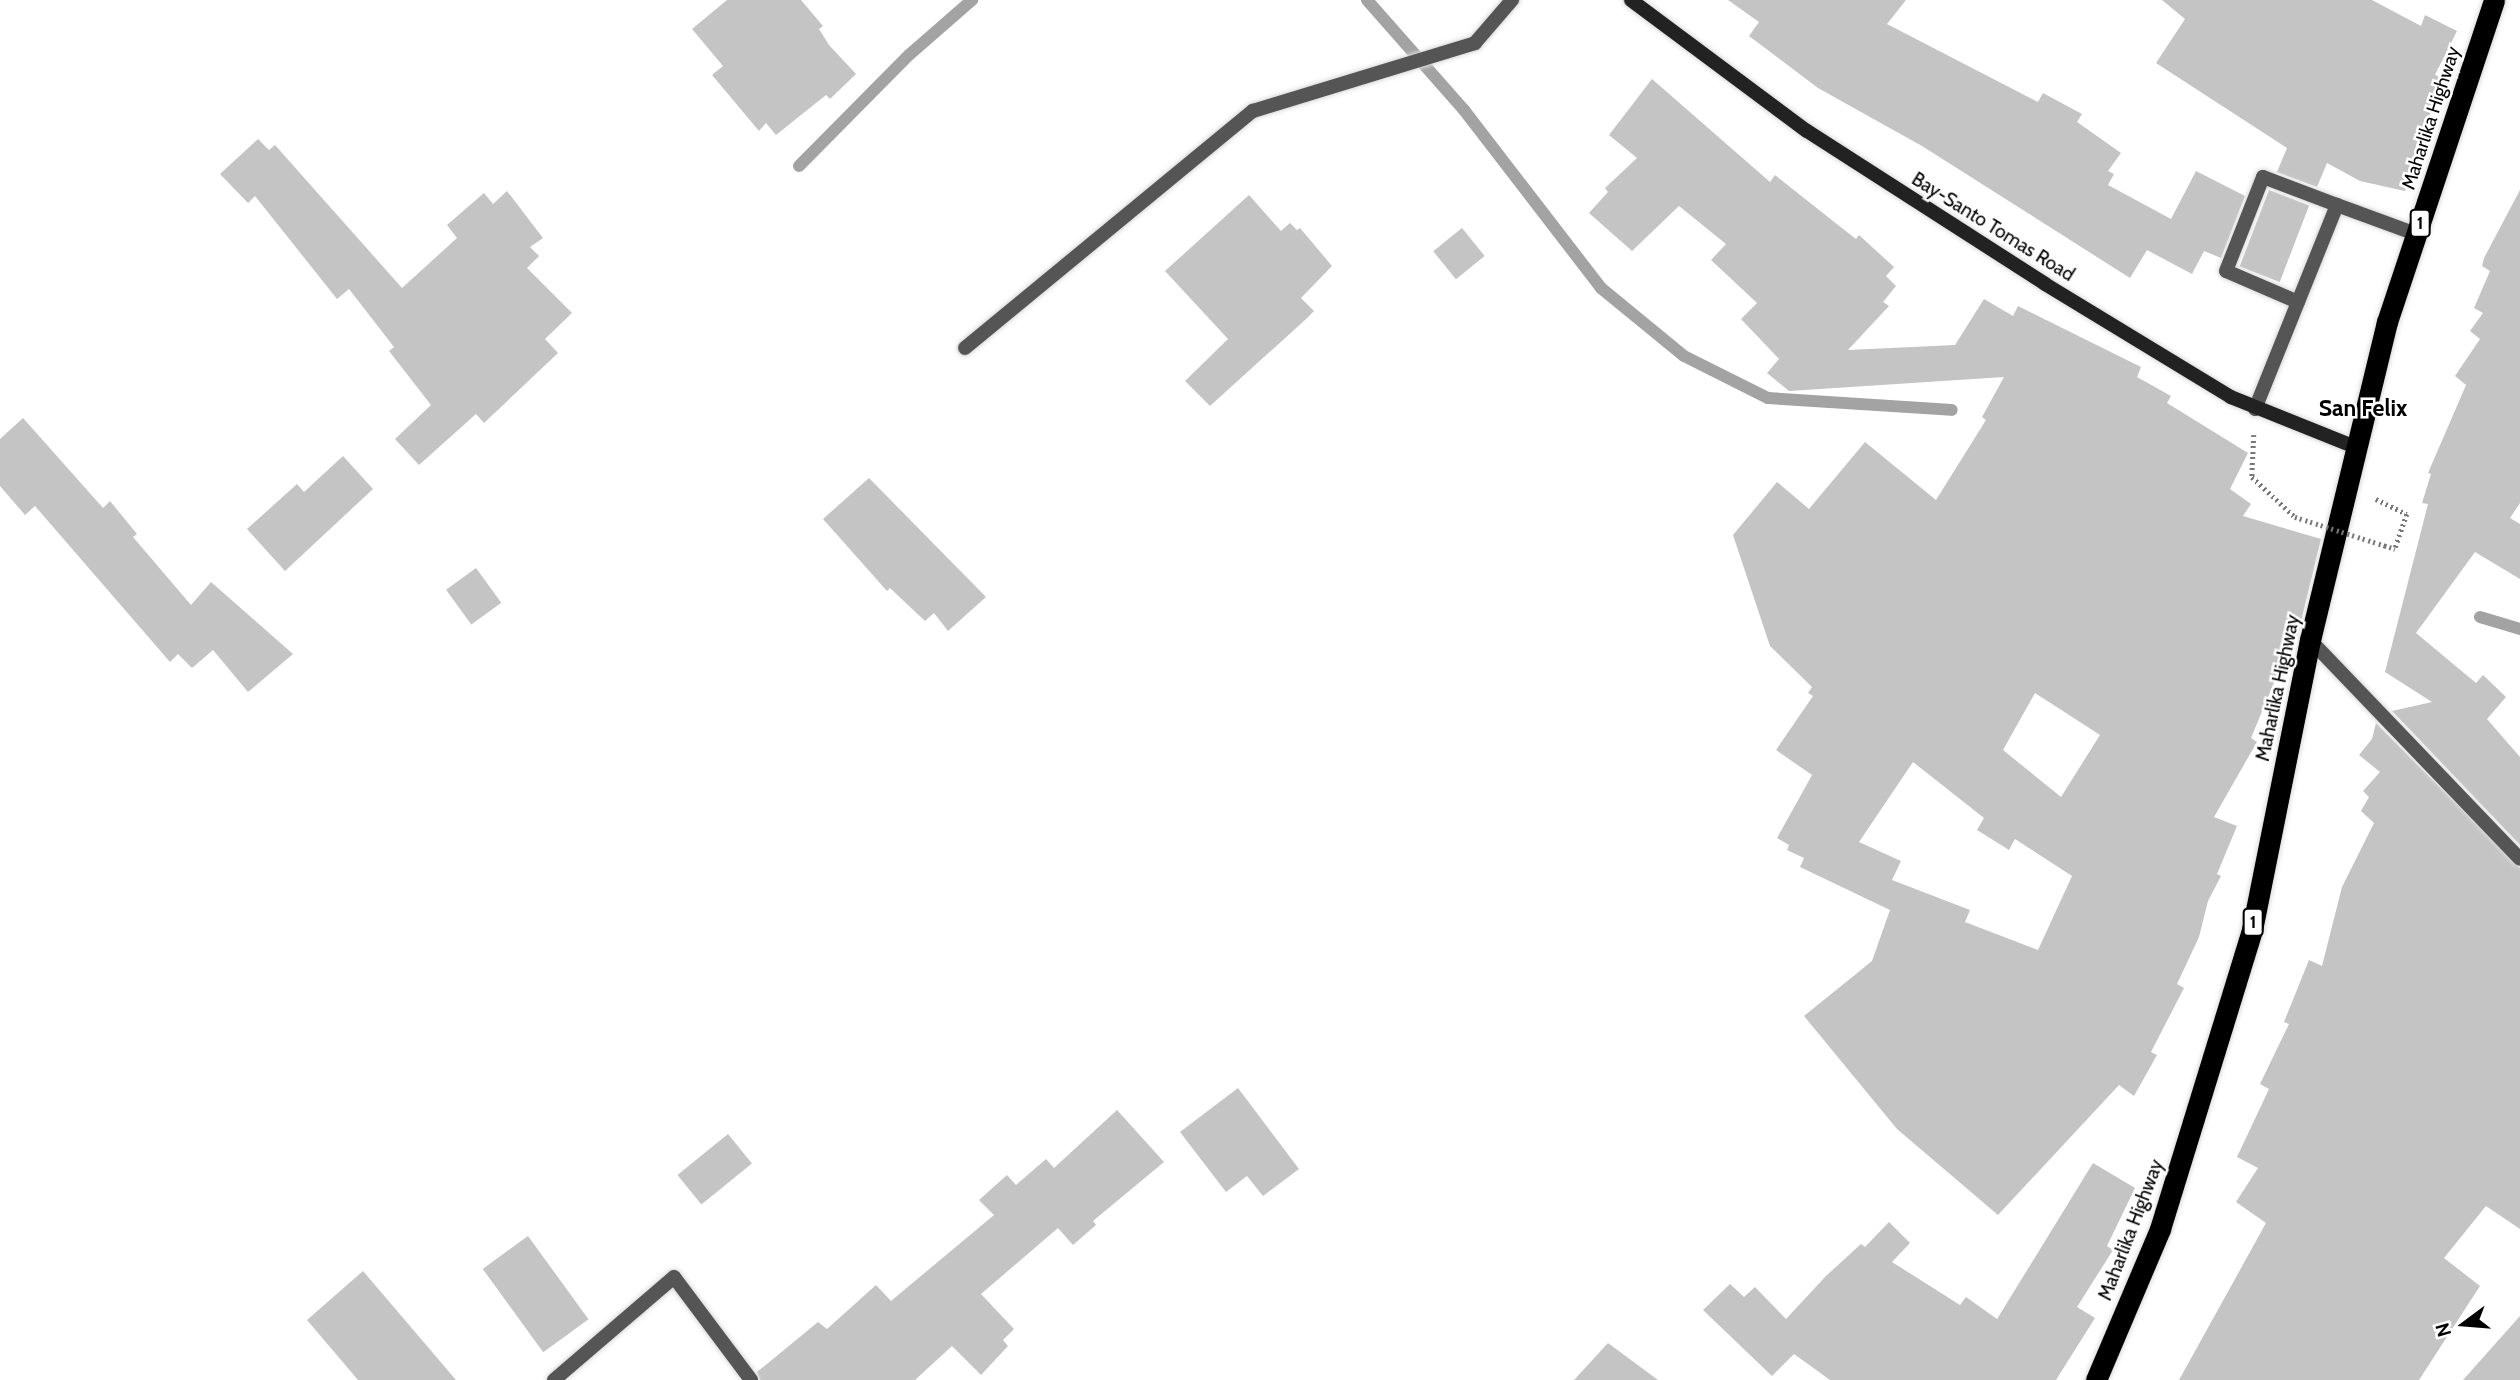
<!DOCTYPE html>
<html>
<head>
<meta charset="utf-8">
<style>
  body { margin:0 }
  #map { position:relative; width:2520px; height:1380px; overflow:hidden; background:#fff; font-family:Cabin,sans-serif }
  div>[style] { position:absolute }
  .stream>* { height:12px; margin:-6px; padding:0 6px; transform-origin:6px; border-radius:6px; background:#a3a3a3 }
  .building>* { inset:0; background:#c4c4c4; transform-origin:0 0 }
  .path>* { height:4.5px; margin-top:-2.25px; transform-origin:0; background:repeating-linear-gradient(90deg,#777 0 2px,transparent 0 5.5px) }
  .roads { filter:drop-shadow(0 0 2px #dbdbdb) drop-shadow(0 0 2px #dbdbdb) }
  .lane>* { height:14px; margin:-7px; padding:0 7px; transform-origin:7px; border-radius:7px; background:#555 }
  .street>* { height:14px; margin:-7px; padding:0 7px; transform-origin:7px; border-radius:7px; background:#555 }
  .secondary>* { height:14px; margin:-7px; padding:0 7px; transform-origin:7px; border-radius:7px; background:#222 }
  .highway>* { height:21px; margin:-10.5px; padding:0 10.5px; transform-origin:10.5px; border-radius:10.5px; background:#000 }
  .path-bridge>* { height:4.5px; margin-top:-2.25px; transform-origin:0; background:repeating-linear-gradient(90deg,#777 0 2px,transparent 0 5.5px) }
  span { translate:-50% -50%; white-space:nowrap; text-align:center; line-height:1.15; -webkit-text-stroke:5px #fff; paint-order:stroke }
  .shield-label span { padding:2px 5px; background:#fff; border:2px solid; border-radius:5px; -webkit-text-stroke-width:0 }
  .shield-label { font-size:18px; color:#000; font-weight:700 }
  .street-label { font-size:19px; color:#000 }
  .quarter-label { font-size:23px; color:#000; font-weight:700 }
  .north { position:absolute; left:2429px; top:1289px; width:70px; height:70px; -webkit-text-stroke:5px #fff; paint-order:stroke; rotate:254deg; font-size:19px; font-weight:700; line-height:28px; text-align:center; color:#000 }
  .north::after { content:''; display:block; margin:auto; width:24px; height:32px; background:#000; clip-path:polygon(50% 0,100% 100%,50% 72%,0 100%) }
</style>
</head>
<body>
<div id="map">
  <div class="stream">
    <i style="left:1367px;top:0;width:147px;rotate:48.6deg"></i>
    <i style="left:1464px;top:110px;width:225px;rotate:52.4deg"></i>
    <i style="left:1601px;top:288px;width:107px;rotate:39.3deg"></i>
    <i style="left:1684px;top:356px;width:94px;rotate:26.6deg"></i>
    <i style="left:1768px;top:398px;width:184px;rotate:3.7deg"></i>
    <i style="left:799px;top:166px;width:156px;rotate:-45.3deg"></i>
    <i style="left:909px;top:55px;width:84px;rotate:-41.1deg"></i>
    <i style="left:2480px;top:617px;width:42px;rotate:16.7deg"></i>
  </div>
  <div class="building">
    <i style="clip-path:polygon(727px 0,801px 0,823px 26px,819px 29px,829px 45px,856px 74px,830px 99px,826px 95px,776px 135px,766px 123px,759px 131px,712px 75px,723px 66px,692px 29px)"></i>
    <i style="clip-path:polygon(1728px 0,1906px 0,1887px 24px,2038px 102px,2043px 93px,2082px 114px,2077px 122px,2121px 153px,2108px 171px,2114px 174px,2108px 185px,2171px 219px,2196px 171px,2245px 196px,2221px 258px,2204px 251px,2192px 274px,2147px 250px,2130px 278px,1922px 146px,1818px 88px,1749px 36px,1759px 22px)"></i>
    <i style="clip-path:polygon(2162px 0,2372px 0,2421px 26px,2425px 15px,2457px 31px,2435px 75px,2445px 79px,2418px 142px,2405px 191px,2360px 181px,2327px 163px,2317px 187px,2277px 172px,2287px 148px,2156px 63px,2185px 19px)"></i>
    <i style="clip-path:polygon(evenodd,1652px 79px,1770px 182px,1775px 175px,1838px 225px,1856px 239px,1859px 235px,1894px 267px,1886px 276px,1896px 286px,1883px 302px,1889px 306px,1848px 350px,1955px 345px,1984px 299px,2013px 316px,2018px 306px,2141px 367px,2137px 377px,2171px 396px,2167px 403px,2248px 453px,2230px 489px,2251px 504px,2243px 516px,2321px 539px,2297px 638px,2293px 637px,2251px 738px,2257px 742px,2214px 817px,2237px 826px,2217px 874px,2221px 876px,2208px 901px,2199px 937px,2177px 984px,2184px 988px,2151px 1052px,2157px 1055px,2134px 1096px,2119px 1085px,1998px 1215px,1897px 1129px,1804px 1016px,1872px 961px,1890px 910px,1800px 867px,1804px 858px,1787px 850px,1789px 845px,1777px 838px,1812px 775px,1776px 750px,1813px 696px,1808px 693px,1812px 687px,1770px 646px,1733px 535px,1777px 482px,1809px 509px,1865px 442px,1936px 500px,1986px 420px,1982px 417px,2004px 377px,1789px 391px,1767px 373px,1779px 359px,1741px 319px,1757px 303px,1711px 260px,1726px 244px,1679px 206px,1632px 251px,1589px 213px,1608px 192px,1605px 188px,1637px 158px,1609px 135px,1652px 79px,2035px 693px,2100px 735px,2061px 797px,2003px 750px,2035px 693px,1652px 79px,1913px 762px,1984px 818px,1977px 830px,2009px 850px,2015px 839px,2072px 876px,2038px 950px,1965px 922px,1970px 910px,1892px 880px,1901px 861px,1859px 842px,1913px 762px)"></i>
    <i style="clip-path:polygon(258px 139px,269px 150px,275px 145px,402px 288px,457px 238px,447px 225px,484px 193px,493px 204px,507px 191px,543px 238px,530px 247px,539px 256px,527px 268px,572px 313px,545px 339px,558px 353px,484px 423px,476px 414px,419px 465px,395px 439px,431px 405px,389px 351px,394px 347px,349px 289px,337px 299px,255px 196px,248px 203px,220px 174px)"></i>
    <i style="left:2269px;top:190px;width:43px;height:82px;rotate:21deg"></i>
    <i style="clip-path:polygon(2520px 190px,2520px 503px,2510px 518px,2520px 524px,2520px 579px,2475px 552px,2416px 633px,2476px 683px,2483px 675px,2506px 697px,2487px 719px,2520px 757px,2520px 845px,2392px 711px,2432px 702px,2385px 672px,2428px 504px,2422px 503px,2431px 474px,2428px 473px,2466px 385px,2455px 376px,2480px 339px,2470px 331px,2483px 313px,2474px 308px,2490px 271px,2482px 266px,2484px 258px)"></i>
    <i style="clip-path:polygon(1249px 195px,1281px 231px,1290px 223px,1297px 230px,1300px 228px,1332px 266px,1301px 298px,1314px 311px,1305px 320px,1210px 406px,1185px 381px,1228px 339px,1165px 271px)"></i>
    <i style="left:1462px;top:228px;width:36px;height:37px;rotate:51deg"></i>
    <i style="clip-path:polygon(23px 418px,103px 508px,110px 501px,137px 534px,133px 537px,191px 605px,211px 582px,293px 654px,248px 692px,213px 650px,192px 668px,178px 654px,170px 662px,35px 506px,25px 515px,0 486px,0 439px)"></i>
    <i style="clip-path:polygon(343px 456px,373px 489px,285px 571px,247px 529px,297px 484px,304px 492px)"></i>
    <i style="clip-path:polygon(869px 478px,986px 597px,948px 631px,934px 613px,925px 621px,890px 588px,887px 591px,823px 519px)"></i>
    <i style="left:476px;top:568px;width:43px;height:37px;rotate:54deg"></i>
    <i style="clip-path:polygon(2376px 723px,2520px 868px,2520px 1229px,2486px 1206px,2444px 1258px,2480px 1286px,2419px 1380px,2179px 1380px,2266px 1223px,2236px 1202px,2258px 1168px,2237px 1157px,2269px 1089px,2260px 1084px,2289px 1024px,2284px 1022px,2309px 960px,2322px 966px,2342px 887px,2374px 823px,2361px 811px,2369px 797px,2363px 791px,2380px 772px,2359px 755px,2372px 739px)"></i>
    <i style="clip-path:polygon(1238px 1088px,1299px 1169px,1263px 1196px,1247px 1176px,1226px 1192px,1180px 1132px)"></i>
    <i style="clip-path:polygon(1117px 1110px,1164px 1162px,1093px 1221px,1096px 1225px,1073px 1245px,1058px 1228px,981px 1294px,1014px 1329px,1003px 1340px,1008px 1346px,981px 1375px,952px 1346px,915px 1380px,760px 1380px,757px 1372px,818px 1322px,827px 1329px,876px 1285px,891px 1301px,994px 1215px,979px 1200px,1007px 1175px,1016px 1185px,1046px 1159px,1054px 1168px)"></i>
    <i style="left:728px;top:1134px;width:38px;height:65px;rotate:51deg"></i>
    <i style="clip-path:polygon(2093px 1163px,2135px 1188px,2107px 1246px,2113px 1250px,2077px 1307px,2095px 1318px,2056px 1380px,1830px 1380px,1794px 1354px,1772px 1376px,1703px 1310px,1730px 1284px,1744px 1297px,1755px 1287px,1786px 1319px,1826px 1276px,1861px 1244px,1865px 1247px,1889px 1222px,1910px 1243px,1892px 1262px,1960px 1305px,1966px 1297px,1997px 1319px)"></i>
    <i style="left:528px;top:1236px;width:103px;height:56px;rotate:54deg"></i>
    <i style="clip-path:polygon(363px 1271px,456px 1380px,358px 1380px,307px 1320px)"></i>
    <i style="clip-path:polygon(2520px 1316px,2520px 1380px,2463px 1380px)"></i>
    <i style="clip-path:polygon(1608px 1343px,1658px 1380px,1574px 1380px)"></i>
  </div>
  <div class="path">
    <i style="left:2254px;top:435px;width:42px;rotate:92.7deg"></i>
    <i style="left:2252px;top:477px;width:59px;rotate:42.9deg"></i>
    <i style="left:2376px;top:499px;width:34px;rotate:26deg"></i>
    <i style="left:2407px;top:514px;width:37px;rotate:109deg"></i>
  </div>
  <div class="roads">
    <div class="lane">
      <i style="left:2298px;top:302px;width:78px;rotate:-156.7deg"></i>
      <i style="left:2226px;top:271px;width:101px;rotate:-68.5deg"></i>
      <i style="left:2263px;top:177px;width:79px;rotate:20.7deg"></i>
      <i style="left:965px;top:348px;width:373px;rotate:-39.5deg"></i>
      <i style="left:1253px;top:111px;width:232px;rotate:-17deg"></i>
      <i style="left:1475px;top:43px;width:57px;rotate:-49.3deg"></i>
      <i style="left:2255px;top:409px;width:220px;rotate:-68.1deg"></i>
      <i style="left:2337px;top:205px;width:84px;rotate:20.2deg"></i>
    </div>
    <div class="street">
      <i style="left:2310px;top:640px;width:303px;rotate:46.2deg"></i>
      <i style="left:554px;top:1380px;width:158px;rotate:-40.6deg"></i>
      <i style="left:674px;top:1277px;width:129px;rotate:53.2deg"></i>
    </div>
    <div class="secondary">
      <i style="left:1631px;top:0;width:219px;rotate:36.7deg"></i>
      <i style="left:1807px;top:131px;width:283px;rotate:32.7deg"></i>
      <i style="left:2045px;top:284px;width:218px;rotate:31.3deg"></i>
      <i style="left:2231px;top:397px;width:137px;rotate:21.9deg"></i>
    </div>
    <div class="highway">
      <i style="left:2096px;top:1380px;width:164px;rotate:-67deg"></i>
      <i style="left:2160px;top:1229px;width:313px;rotate:-72.9deg"></i>
      <i style="left:2252px;top:930px;width:296px;rotate:-78.7deg"></i>
      <i style="left:2310px;top:640px;width:327px;rotate:-76.4deg"></i>
      <i style="left:2387px;top:322px;width:339px;rotate:-71.6deg"></i>
    </div>
  </div>
  <div class="path-bridge">
    <i style="left:2295px;top:517px;width:105px;rotate:17.7deg"></i>
  </div>
  <div class="shield-label">
    <span style="left:2420px;top:223px">1</span>
    <span style="left:2253px;top:922px">1</span>
  </div>
  <div class="street-label">
    <span style="left:2431px;top:118px;rotate:-72deg">Maharlika Highway</span>
    <span style="left:1993px;top:227px;rotate:32deg">Bay-Santo Tomas Road</span>
    <span style="left:2278px;top:688px;rotate:-78deg">Maharlika Highway</span>
    <span style="left:2131px;top:1230px;rotate:-69deg">Maharlika Highway</span>
  </div>
  <div class="quarter-label">
    <span style="left:2363px;top:408px">San Felix</span>
  </div>
  <div class="north">N</div>
</div>
</body>
</html>
